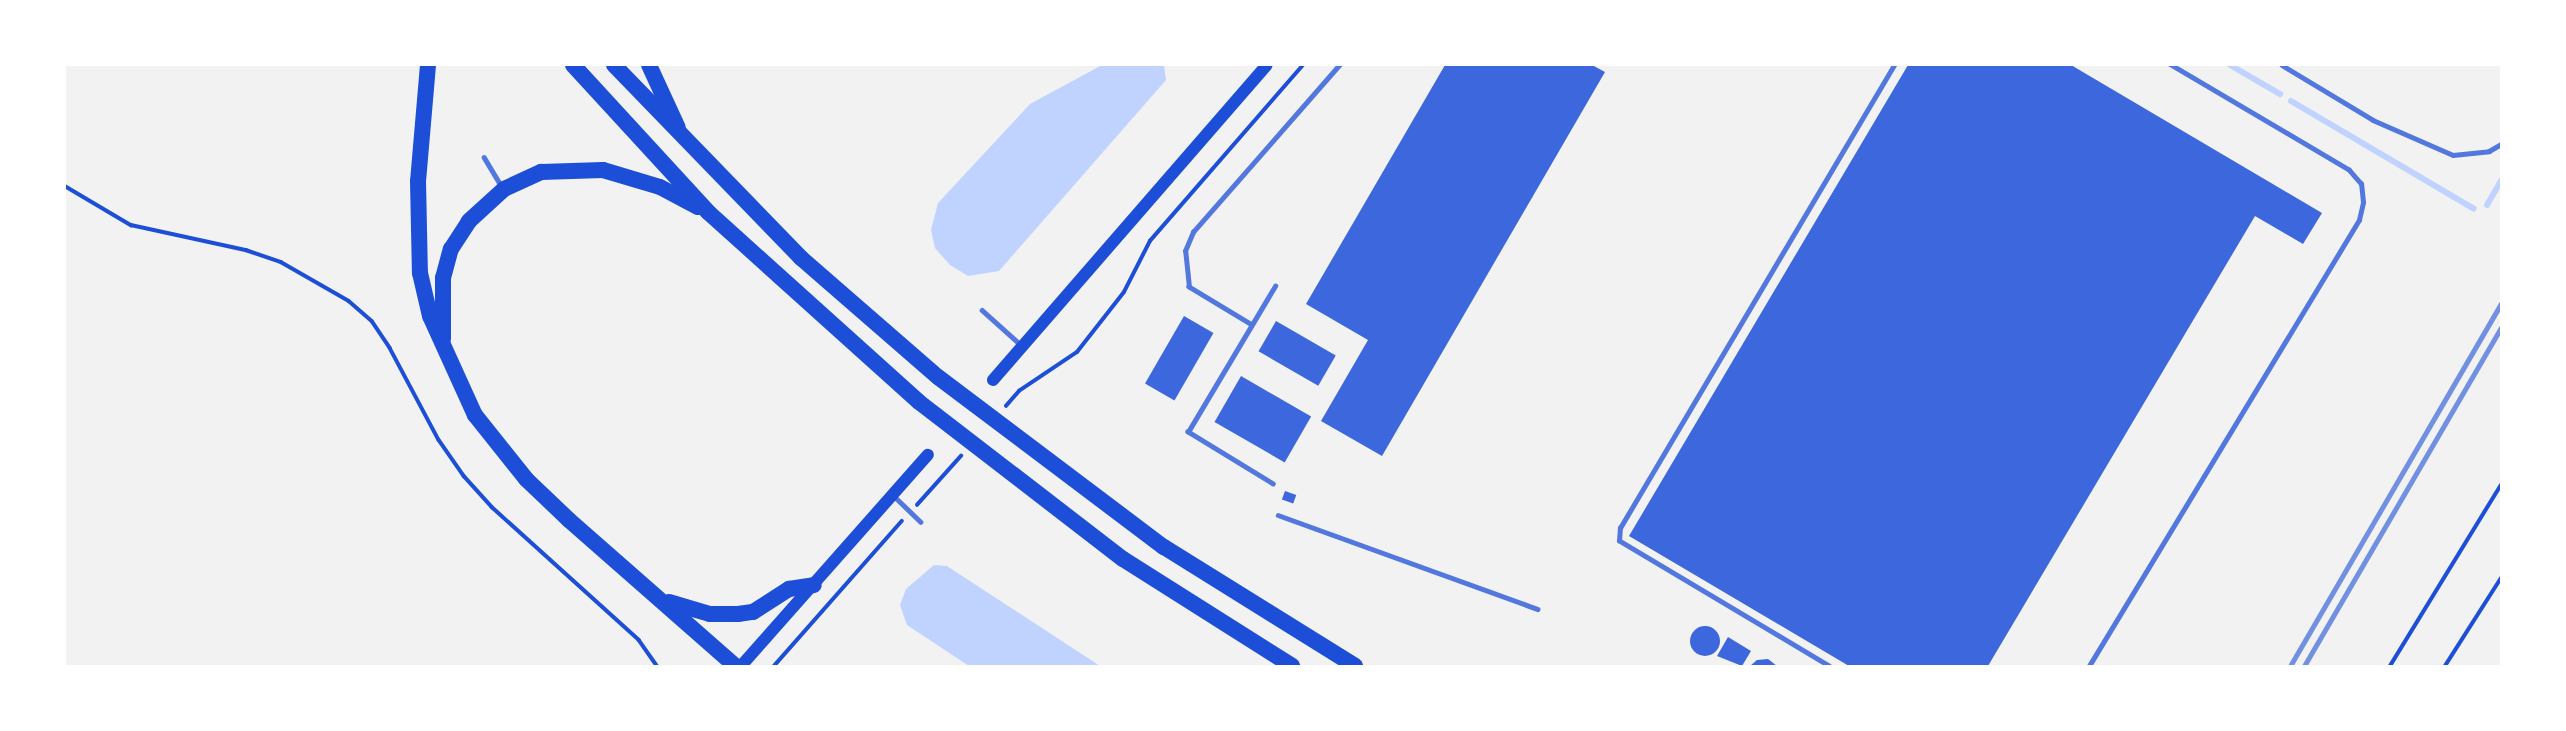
<!DOCTYPE html>
<html>
<head>
<meta charset="utf-8">
<style>
  body { margin:0 }
  #map { position:relative; width:2566px; height:731px; overflow:hidden; background:#f2f2f2; font-family:Poppins,sans-serif }
  div>[style] { position:absolute }
  .water>* { inset:0; background:#bfd3fe }
  .stream>* { height:6px; margin:-3px; padding:0 3px; transform-origin:3px; border-radius:3px; background:#bfd3fe }
  .building>* { inset:0; background:#3d67dc; transform-origin:0 0 }
  .round { border-radius:50% }
  .path>* { height:3.5px; margin:-1.75px; padding:0 1.75px; transform-origin:1.75px; border-radius:1.75px; background:#1d4ed8 }
  .service>* { height:4.5px; margin:-2.25px; padding:0 2.25px; transform-origin:2.25px; border-radius:2.25px; background:#5277de }
  .secondary>* { height:12px; margin:-6px; padding:0 6px; transform-origin:6px; border-radius:6px; background:#1d4ed8 }
  .motorway>* { height:16px; margin:-8px; padding:0 8px; transform-origin:8px; border-radius:8px; background:#1d4ed8 }
  .rail>* { height:5px; margin:-2.5px; padding:0 2.5px; transform-origin:2.5px; border-radius:2.5px; background:#7290e2 }
  span { translate:-50% -50%; white-space:nowrap; text-align:center; line-height:1.15; -webkit-text-stroke:7px #fff; paint-order:stroke }
  .frame { position:absolute; inset:0; border:66px solid #fff; pointer-events:none }
</style>
</head>
<body>
<div id="map">
  <div class="water">
    <i style="clip-path:polygon(1102px 65px,1164px 65px,1166px 80px,999px 271px,968px 276px,950px 265px,935px 248px,931px 230px,938px 203px,1030px 104px)"></i>
    <i style="clip-path:polygon(934px 565px,947px 566px,1100px 666px,969px 666px,907px 625px,900px 605px,906px 589px)"></i>
  </div>
  <div class="stream">
    <i style="left:2230px;top:65px;width:58px;rotate:30.1deg"></i>
    <i style="left:2291px;top:101px;width:212px;rotate:30.5deg"></i>
    <i style="left:2487px;top:205px;width:28px;rotate:-60deg"></i>
  </div>
  <div class="building">
    <i style="clip-path:polygon(1445px 65px,1592px 65px,1605px 72px,1382px 456px,1321px 421px,1368px 340px,1306px 304px)"></i>
    <i style="clip-path:polygon(1908px 65px,2071px 65px,2322px 213px,2303px 244px,2255px 216px,1988px 666px,1849px 666px,1629px 536px)"></i>
    <i style="left:1184px;top:316px;width:34px;height:78px;rotate:30deg"></i>
    <i style="left:1276px;top:321px;width:69px;height:35px;rotate:30deg"></i>
    <i style="left:1241px;top:376px;width:81px;height:53px;rotate:30deg"></i>
    <i style="left:1285px;top:491px;width:12px;height:9px;rotate:20deg"></i>
    <i class="round" style="left:1690px;top:626px;width:30px;height:30px"></i>
    <i style="clip-path:polygon(1728px 637px,1751px 651px,1742px 666px,1717px 656px)"></i>
    <i style="clip-path:polygon(1768px 659px,1777px 666px,1750px 666px,1757px 660px)"></i>
  </div>
  <div class="path">
    <i style="left:65px;top:186px;width:77px;rotate:30.6deg"></i>
    <i style="left:131px;top:225px;width:118px;rotate:12.3deg"></i>
    <i style="left:246px;top:250px;width:37px;rotate:19deg"></i>
    <i style="left:281px;top:262px;width:78px;rotate:29.8deg"></i>
    <i style="left:349px;top:301px;width:30px;rotate:41deg"></i>
    <i style="left:372px;top:321px;width:32px;rotate:56deg"></i>
    <i style="left:390px;top:348px;width:104px;rotate:62deg"></i>
    <i style="left:439px;top:440px;width:44px;rotate:55.2deg"></i>
    <i style="left:464px;top:476px;width:42px;rotate:47.9deg"></i>
    <i style="left:492px;top:507px;width:198px;rotate:42.1deg"></i>
    <i style="left:639px;top:640px;width:32px;rotate:55deg"></i>
    <i style="left:1006px;top:406px;width:20px;rotate:-49deg"></i>
    <i style="left:1019px;top:391px;width:70px;rotate:-33.9deg"></i>
    <i style="left:1077px;top:352px;width:76px;rotate:-51.9deg"></i>
    <i style="left:1124px;top:292px;width:57px;rotate:-63deg"></i>
    <i style="left:1150px;top:241px;width:233px;rotate:-49deg"></i>
    <i style="left:917px;top:505px;width:66px;rotate:-48.1deg"></i>
    <i style="left:774px;top:666px;width:193px;rotate:-48.6deg"></i>
    <i style="left:2390px;top:666px;width:212px;rotate:-58.5deg"></i>
    <i style="left:2445px;top:666px;width:104px;rotate:-57.5deg"></i>
  </div>
  <div class="service">
    <i style="left:2282px;top:65px;width:106px;rotate:31.1deg"></i>
    <i style="left:2373px;top:120px;width:87px;rotate:23.6deg"></i>
    <i style="left:2453px;top:155px;width:36px;rotate:-6deg"></i>
    <i style="left:2489px;top:151px;width:14px;rotate:-30deg"></i>
    <i style="left:484px;top:157px;width:33px;rotate:59deg"></i>
    <i style="left:982px;top:310px;width:51px;rotate:41.8deg"></i>
    <i style="left:1252px;top:325px;width:74px;rotate:-148.9deg"></i>
    <i style="left:1189px;top:287px;width:36px;rotate:-96deg"></i>
    <i style="left:1185px;top:251px;width:21px;rotate:-67deg"></i>
    <i style="left:1193px;top:232px;width:222px;rotate:-48.8deg"></i>
    <i style="left:1273px;top:484px;width:100px;rotate:-148.5deg"></i>
    <i style="left:1188px;top:432px;width:170px;rotate:-59.2deg"></i>
    <i style="left:894px;top:496px;width:37px;rotate:44deg"></i>
    <i style="left:1278px;top:515px;width:276px;rotate:19.9deg"></i>
    <i style="left:1829px;top:666px;width:244px;rotate:-149.2deg"></i>
    <i style="left:1619px;top:541px;width:13px;rotate:-86deg"></i>
    <i style="left:1620px;top:528px;width:538px;rotate:-59.38deg"></i>
    <i style="left:2089px;top:666px;width:521px;rotate:-58.81deg"></i>
    <i style="left:2359px;top:220px;width:18px;rotate:-77deg"></i>
    <i style="left:2363px;top:202px;width:18px;rotate:-96deg"></i>
    <i style="left:2361px;top:184px;width:18px;rotate:-131deg"></i>
    <i style="left:2349px;top:170px;width:207px;rotate:-149.5deg"></i>
  </div>
  <div class="secondary">
    <i style="left:993px;top:380px;width:417px;rotate:-49deg"></i>
    <i style="left:741px;top:666px;width:282px;rotate:-48.5deg"></i>
  </div>
  <div class="motorway">
    <i style="left:428px;top:65px;width:116px;rotate:94.9deg"></i>
    <i style="left:418px;top:181px;width:92px;rotate:88.8deg"></i>
    <i style="left:420px;top:273px;width:44px;rotate:76.9deg"></i>
    <i style="left:430px;top:316px;width:109px;rotate:65.6deg"></i>
    <i style="left:475px;top:415px;width:82px;rotate:51.4deg"></i>
    <i style="left:526px;top:479px;width:59px;rotate:43.6deg"></i>
    <i style="left:569px;top:520px;width:221px;rotate:41.3deg"></i>
    <i style="left:573px;top:65px;width:200px;rotate:47.4deg"></i>
    <i style="left:708px;top:212px;width:284px;rotate:42deg"></i>
    <i style="left:919px;top:402px;width:257px;rotate:37.6deg"></i>
    <i style="left:1123px;top:559px;width:200px;rotate:32.3deg"></i>
    <i style="left:614px;top:65px;width:269px;rotate:45.9deg"></i>
    <i style="left:801px;top:258px;width:181px;rotate:41deg"></i>
    <i style="left:938px;top:377px;width:283px;rotate:37deg"></i>
    <i style="left:1164px;top:547px;width:225px;rotate:31.9deg"></i>
    <i style="left:649px;top:65px;width:69px;rotate:65.3deg"></i>
    <i style="left:443px;top:339px;width:61px;rotate:-90deg"></i>
    <i style="left:443px;top:278px;width:30px;rotate:-75deg"></i>
    <i style="left:451px;top:249px;width:33px;rotate:-57deg"></i>
    <i style="left:469px;top:221px;width:47px;rotate:-42.4deg"></i>
    <i style="left:504px;top:189px;width:41px;rotate:-24.7deg"></i>
    <i style="left:541px;top:172px;width:62px;rotate:-1.8deg"></i>
    <i style="left:603px;top:170px;width:59px;rotate:16.6deg"></i>
    <i style="left:660px;top:187px;width:43px;rotate:27.8deg"></i>
    <i style="left:669px;top:602px;width:43px;rotate:16.3deg"></i>
    <i style="left:710px;top:614px;width:28px"></i>
    <i style="left:738px;top:614px;width:15px;rotate:-8deg"></i>
    <i style="left:753px;top:612px;width:43px;rotate:-32.6deg"></i>
    <i style="left:789px;top:589px;width:25px;rotate:-9deg"></i>
  </div>
  <div class="rail">
    <i style="left:2290px;top:666px;width:419px;rotate:-59.8deg"></i>
    <i style="left:2304px;top:666px;width:391px;rotate:-59.8deg"></i>
  </div>
  <div class="frame"></div>
</div>
</body>
</html>
